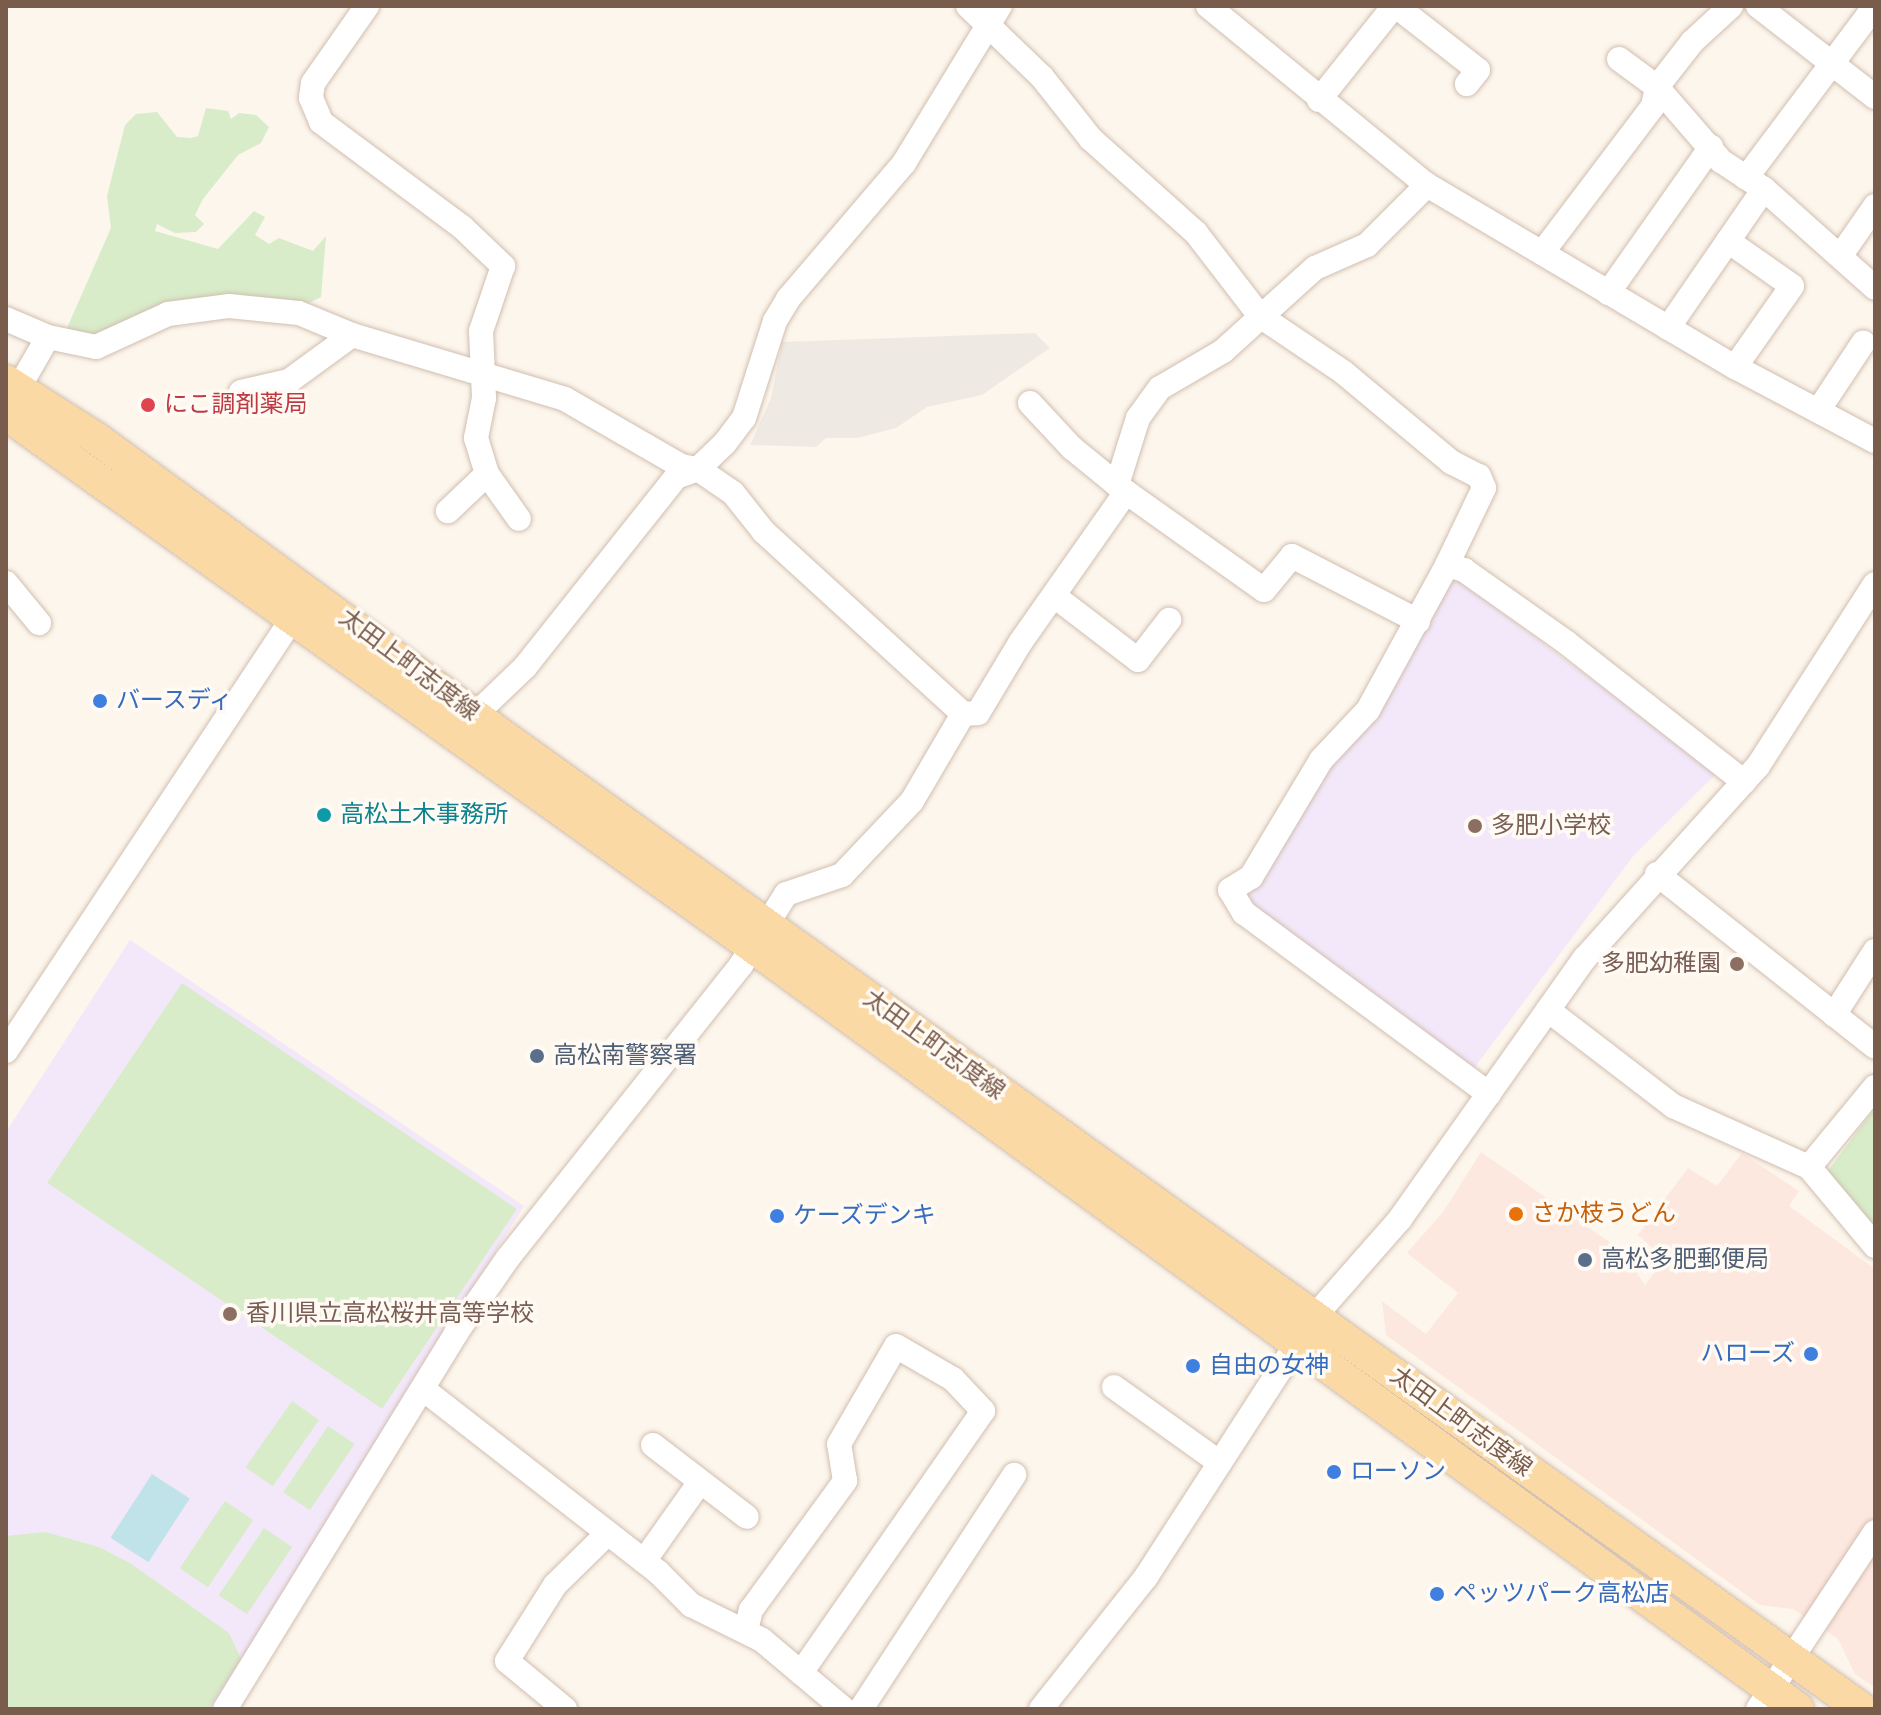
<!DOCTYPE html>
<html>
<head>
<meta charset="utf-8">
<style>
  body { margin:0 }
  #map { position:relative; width:1881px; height:1715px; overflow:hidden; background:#fdf6ec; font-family:Roboto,"Noto Sans JP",sans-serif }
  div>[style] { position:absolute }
  .commercial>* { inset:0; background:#fde8e0 }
  .industrial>* { inset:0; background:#efe9e4 }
  .education>* { inset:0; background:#f3e8fa }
  .green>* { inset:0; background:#d8ecc9; transform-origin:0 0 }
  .water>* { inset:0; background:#bfe3e8; transform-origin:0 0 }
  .roads { filter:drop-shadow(0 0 2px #d1beb0) drop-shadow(0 0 2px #d1beb0) }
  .minor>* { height:24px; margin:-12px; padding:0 12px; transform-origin:12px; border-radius:12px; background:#fff }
  .major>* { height:32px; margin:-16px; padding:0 16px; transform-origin:16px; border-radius:16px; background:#fbd9a5 }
  .dots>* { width:22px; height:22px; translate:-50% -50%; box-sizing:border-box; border:4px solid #fffaf3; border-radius:50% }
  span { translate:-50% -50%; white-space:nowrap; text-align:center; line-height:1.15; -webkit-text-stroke:7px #fffaf3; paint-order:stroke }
  .health-label { font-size:24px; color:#be3a42 }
  .left { translate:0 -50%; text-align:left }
  .street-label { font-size:24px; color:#7a5c4d }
  .shop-label { font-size:24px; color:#366cbe }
  .right { translate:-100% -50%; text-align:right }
  .culture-label { font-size:24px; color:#0d838f }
  .education-label { font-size:24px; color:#785e54 }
  .service-label { font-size:24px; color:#4e5e75 }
  .food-label { font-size:24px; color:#c56008 }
  .frame { position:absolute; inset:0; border:8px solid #7a5c4d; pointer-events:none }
</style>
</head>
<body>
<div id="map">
  <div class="commercial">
    <i style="clip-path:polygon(1481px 1152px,1622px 1251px,1645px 1285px,1665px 1259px,1638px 1235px,1688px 1168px,1717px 1186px,1742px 1153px,1799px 1191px,1789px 1206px,1875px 1269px,1875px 1688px,1855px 1674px,1838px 1639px,1793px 1609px,1760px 1605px,1386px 1335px,1382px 1301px,1426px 1334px,1458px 1293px,1407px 1253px,1443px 1212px)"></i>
  </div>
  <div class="industrial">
    <i style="clip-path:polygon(1035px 333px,1050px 348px,982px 395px,927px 407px,896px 428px,858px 438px,826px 438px,816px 447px,750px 445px,771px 398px,782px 342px)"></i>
  </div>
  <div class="education">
    <i style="clip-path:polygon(1458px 580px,1717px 773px,1634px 855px,1472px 1071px,1235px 892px,1445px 582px)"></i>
    <i style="clip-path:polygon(130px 940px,524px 1206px,212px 1709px,6px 1709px,6px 1132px)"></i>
  </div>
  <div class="green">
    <i style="clip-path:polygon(206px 108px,228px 111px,231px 119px,239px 113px,256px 115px,269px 127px,261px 143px,238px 155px,203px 199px,195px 215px,204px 224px,196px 232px,175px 233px,157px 224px,155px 231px,218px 249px,254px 211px,265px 217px,255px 235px,269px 244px,279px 238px,313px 251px,326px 236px,321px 297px,305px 305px,90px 338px,67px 328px,111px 228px,107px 196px,125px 125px,136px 114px,157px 112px,177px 137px,191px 138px,198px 136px)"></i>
    <i style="left:182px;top:983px;width:404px;height:241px;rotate:34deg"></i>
    <i style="clip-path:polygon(1875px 1108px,1875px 1235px,1824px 1176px)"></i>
    <i style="left:292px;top:1401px;width:33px;height:81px;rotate:35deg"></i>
    <i style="left:328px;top:1426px;width:32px;height:80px;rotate:34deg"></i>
    <i style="left:225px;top:1501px;width:34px;height:81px;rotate:34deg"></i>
    <i style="left:264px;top:1528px;width:34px;height:81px;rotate:34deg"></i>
    <i style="clip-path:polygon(45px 1532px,99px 1547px,130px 1563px,229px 1633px,241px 1659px,208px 1709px,6px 1709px,6px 1536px)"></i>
  </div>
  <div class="water">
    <i style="left:152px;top:1474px;width:45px;height:76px;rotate:33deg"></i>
  </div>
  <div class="roads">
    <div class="minor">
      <i style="left:367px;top:6px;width:94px;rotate:125deg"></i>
      <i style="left:313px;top:83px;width:15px;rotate:98deg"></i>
      <i style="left:311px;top:98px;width:26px;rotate:67deg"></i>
      <i style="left:321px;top:122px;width:176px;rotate:36.7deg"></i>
      <i style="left:462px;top:227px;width:57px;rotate:43.6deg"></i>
      <i style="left:503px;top:266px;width:69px;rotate:108.7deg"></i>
      <i style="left:481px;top:331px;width:67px;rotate:87.4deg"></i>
      <i style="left:484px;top:398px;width:41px;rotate:101.3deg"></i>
      <i style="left:476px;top:438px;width:38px;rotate:73deg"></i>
      <i style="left:487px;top:474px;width:54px;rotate:136.5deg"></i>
      <i style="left:968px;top:6px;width:103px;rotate:43.8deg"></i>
      <i style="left:1042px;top:77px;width:79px;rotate:51.7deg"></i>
      <i style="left:1091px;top:139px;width:141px;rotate:41.8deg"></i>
      <i style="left:1196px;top:233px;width:105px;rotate:52.4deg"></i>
      <i style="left:1260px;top:316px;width:100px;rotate:34deg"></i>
      <i style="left:1343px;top:372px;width:141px;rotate:39.8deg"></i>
      <i style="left:1451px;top:462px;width:31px;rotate:27deg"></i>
      <i style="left:1479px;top:476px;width:13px;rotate:67deg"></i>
      <i style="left:1484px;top:488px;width:85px;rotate:115.7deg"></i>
      <i style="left:1208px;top:6px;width:283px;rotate:39.3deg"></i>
      <i style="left:1427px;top:185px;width:358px;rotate:30.6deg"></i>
      <i style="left:1735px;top:367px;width:158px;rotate:27.9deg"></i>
      <i style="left:1396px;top:6px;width:104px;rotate:38deg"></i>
      <i style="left:1478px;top:70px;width:18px;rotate:128deg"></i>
      <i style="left:1758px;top:6px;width:148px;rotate:37.9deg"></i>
      <i style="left:1619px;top:59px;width:47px;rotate:36.4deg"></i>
      <i style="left:1657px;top:87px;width:98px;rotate:49.1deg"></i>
      <i style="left:1721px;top:161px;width:51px;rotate:33.1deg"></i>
      <i style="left:1764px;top:189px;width:149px;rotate:41.7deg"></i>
      <i style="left:1319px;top:100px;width:120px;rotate:-51.4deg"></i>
      <i style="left:1746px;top:178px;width:215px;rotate:-53.1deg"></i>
      <i style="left:1728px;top:241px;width:78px;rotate:35.1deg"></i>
      <i style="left:1792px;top:286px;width:99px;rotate:125.1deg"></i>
      <i style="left:1542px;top:253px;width:184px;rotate:-52.9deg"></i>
      <i style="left:1653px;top:106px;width:19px;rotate:-78deg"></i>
      <i style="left:1657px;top:87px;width:57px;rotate:-52.1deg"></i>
      <i style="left:1692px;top:42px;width:53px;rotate:-42.7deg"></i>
      <i style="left:1841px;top:255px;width:60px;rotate:-55.2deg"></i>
      <i style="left:1608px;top:293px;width:179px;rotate:-54.8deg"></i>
      <i style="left:6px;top:319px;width:46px;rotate:23.2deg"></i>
      <i style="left:1668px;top:328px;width:169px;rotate:-55.4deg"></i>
      <i style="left:241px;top:392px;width:49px;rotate:-12.9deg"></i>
      <i style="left:289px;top:381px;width:78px;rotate:-36.1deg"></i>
      <i style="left:352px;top:335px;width:222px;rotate:16.7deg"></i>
      <i style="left:565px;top:399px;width:134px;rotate:30deg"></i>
      <i style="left:681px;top:466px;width:17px;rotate:10deg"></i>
      <i style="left:698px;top:469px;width:42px;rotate:34.4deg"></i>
      <i style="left:733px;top:493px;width:50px;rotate:51.5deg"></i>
      <i style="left:764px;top:532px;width:270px;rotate:42.4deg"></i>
      <i style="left:10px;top:403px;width:76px;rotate:-60.1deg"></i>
      <i style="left:48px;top:337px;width:49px;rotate:11.8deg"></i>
      <i style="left:96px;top:347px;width:79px;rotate:-24.6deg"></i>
      <i style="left:168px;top:314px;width:62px;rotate:-7.5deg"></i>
      <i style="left:229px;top:306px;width:70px;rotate:5.7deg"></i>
      <i style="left:299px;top:313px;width:57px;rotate:22.5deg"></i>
      <i style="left:1030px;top:403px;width:62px;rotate:47deg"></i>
      <i style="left:1072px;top:448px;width:70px;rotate:39.2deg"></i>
      <i style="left:1818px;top:411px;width:82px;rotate:-56.5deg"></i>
      <i style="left:487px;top:474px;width:55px;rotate:54.6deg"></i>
      <i style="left:1117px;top:485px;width:70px;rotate:-72.6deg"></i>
      <i style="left:1138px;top:418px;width:37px;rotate:-54deg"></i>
      <i style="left:1160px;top:388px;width:73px;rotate:-30.4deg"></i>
      <i style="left:1223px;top:351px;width:124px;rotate:-42.1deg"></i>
      <i style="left:1315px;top:268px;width:57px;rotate:-23.9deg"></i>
      <i style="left:1367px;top:245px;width:85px;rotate:-45deg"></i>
      <i style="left:6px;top:583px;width:52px;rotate:50.5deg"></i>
      <i style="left:1057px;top:598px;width:102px;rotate:37.4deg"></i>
      <i style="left:1138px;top:660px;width:51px;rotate:-52.2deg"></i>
      <i style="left:475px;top:715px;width:69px;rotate:-43.8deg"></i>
      <i style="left:525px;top:667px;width:243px;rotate:-51.5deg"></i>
      <i style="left:676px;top:477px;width:23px;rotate:-20deg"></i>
      <i style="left:698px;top:469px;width:37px;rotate:-44deg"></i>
      <i style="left:725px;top:443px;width:31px;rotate:-53deg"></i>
      <i style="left:744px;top:418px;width:102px;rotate:-72.3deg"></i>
      <i style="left:775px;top:321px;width:26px;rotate:-59deg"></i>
      <i style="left:788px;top:299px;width:179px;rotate:-49.5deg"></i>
      <i style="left:904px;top:163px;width:184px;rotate:-58.6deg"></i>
      <i style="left:1657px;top:874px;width:278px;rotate:38.4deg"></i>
      <i style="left:1548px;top:1010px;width:158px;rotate:37.5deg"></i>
      <i style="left:1673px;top:1106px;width:149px;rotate:24.2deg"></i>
      <i style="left:1834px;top:1015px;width:76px;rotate:-57.4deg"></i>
      <i style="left:6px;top:1051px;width:533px;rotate:-56.49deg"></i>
      <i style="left:1875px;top:1087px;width:104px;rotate:129.5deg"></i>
      <i style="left:1809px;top:1167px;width:103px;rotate:50.1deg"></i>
      <i style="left:1489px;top:1094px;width:305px;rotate:-143.5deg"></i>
      <i style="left:1244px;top:913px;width:27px;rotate:-121deg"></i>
      <i style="left:1230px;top:890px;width:25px;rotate:-32deg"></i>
      <i style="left:1251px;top:877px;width:136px;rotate:-59.1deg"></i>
      <i style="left:1321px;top:760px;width:69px;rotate:-46.8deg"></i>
      <i style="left:1368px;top:710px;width:165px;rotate:-61.4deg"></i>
      <i style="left:1447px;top:565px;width:18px;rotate:16deg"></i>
      <i style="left:1464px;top:570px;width:126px;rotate:35.3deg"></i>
      <i style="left:1567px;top:643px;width:225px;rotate:38.1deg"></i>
      <i style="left:1114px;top:1387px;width:130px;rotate:35.6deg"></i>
      <i style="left:423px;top:1389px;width:298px;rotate:37.9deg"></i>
      <i style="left:658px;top:1572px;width:47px;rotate:45deg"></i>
      <i style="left:691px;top:1605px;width:79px;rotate:26.2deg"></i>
      <i style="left:762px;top:1640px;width:107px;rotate:40.1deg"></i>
      <i style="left:653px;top:1445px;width:118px;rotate:37.5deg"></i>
      <i style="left:644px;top:1561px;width:97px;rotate:-54.7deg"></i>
      <i style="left:746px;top:1631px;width:22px;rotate:-77deg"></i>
      <i style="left:751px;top:1610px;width:160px;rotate:-53.9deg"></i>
      <i style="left:845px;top:1481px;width:37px;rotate:-99deg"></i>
      <i style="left:839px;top:1444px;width:113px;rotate:-59.8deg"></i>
      <i style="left:896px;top:1346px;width:66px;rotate:30.1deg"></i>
      <i style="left:953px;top:1379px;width:44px;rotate:46.8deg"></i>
      <i style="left:983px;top:1411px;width:319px;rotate:124.8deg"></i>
      <i style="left:225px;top:1709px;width:441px;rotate:-58.4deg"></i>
      <i style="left:456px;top:1333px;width:91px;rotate:-55.3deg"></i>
      <i style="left:508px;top:1258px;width:374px;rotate:-51.5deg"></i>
      <i style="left:741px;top:965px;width:84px;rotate:-57.6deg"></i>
      <i style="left:786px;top:894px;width:59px;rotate:-18.7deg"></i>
      <i style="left:842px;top:875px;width:102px;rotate:-46.6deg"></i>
      <i style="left:912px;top:801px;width:101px;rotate:-59.6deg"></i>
      <i style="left:963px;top:714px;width:15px;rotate:-4deg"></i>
      <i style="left:978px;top:713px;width:82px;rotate:-59deg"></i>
      <i style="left:1020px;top:643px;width:184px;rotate:-54.9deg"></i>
      <i style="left:1126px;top:492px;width:169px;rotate:35.4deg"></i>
      <i style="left:1264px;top:590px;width:44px;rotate:-50.5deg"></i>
      <i style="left:1292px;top:556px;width:142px;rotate:27.3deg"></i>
      <i style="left:565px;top:1709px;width:75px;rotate:-140.4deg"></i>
      <i style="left:507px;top:1661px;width:90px;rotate:-57.7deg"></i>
      <i style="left:555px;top:1585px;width:74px;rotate:-44.5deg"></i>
      <i style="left:861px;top:1709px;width:280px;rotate:-56.8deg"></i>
      <i style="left:1041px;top:1709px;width:169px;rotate:-51.5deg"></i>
      <i style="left:1146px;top:1577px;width:310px;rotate:-57.1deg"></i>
      <i style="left:1314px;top:1317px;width:130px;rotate:-48.7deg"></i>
      <i style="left:1400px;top:1219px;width:320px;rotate:-54.7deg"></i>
      <i style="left:1585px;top:958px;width:258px;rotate:-48deg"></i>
      <i style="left:1758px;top:766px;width:216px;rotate:-57.3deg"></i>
      <i style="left:1758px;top:1709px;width:212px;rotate:-56.5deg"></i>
    </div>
    <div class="major">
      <i style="left:6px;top:381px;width:108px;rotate:32.5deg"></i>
      <i style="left:97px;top:439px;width:499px;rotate:36.2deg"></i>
      <i style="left:500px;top:734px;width:1675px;rotate:35.6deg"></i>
      <i style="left:6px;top:414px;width:918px;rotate:35.51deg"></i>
      <i style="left:753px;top:947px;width:1293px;rotate:36.1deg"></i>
    </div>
  </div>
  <div class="dots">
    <i style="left:148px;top:405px;background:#e0444e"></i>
    <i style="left:100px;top:701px;background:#3f7fe0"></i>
    <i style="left:324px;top:815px;background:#0f9aa8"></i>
    <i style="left:1475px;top:826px;background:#8d6e63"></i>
    <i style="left:1737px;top:964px;background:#8d6e63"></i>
    <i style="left:537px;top:1056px;background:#5c6f8a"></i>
    <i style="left:1516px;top:1214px;background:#e8710a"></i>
    <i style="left:777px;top:1216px;background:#3f7fe0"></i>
    <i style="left:1585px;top:1260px;background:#5c6f8a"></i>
    <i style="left:230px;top:1314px;background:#8d6e63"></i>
    <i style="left:1811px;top:1354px;background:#3f7fe0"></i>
    <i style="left:1193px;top:1366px;background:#3f7fe0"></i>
    <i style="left:1334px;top:1472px;background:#3f7fe0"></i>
    <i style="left:1437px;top:1594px;background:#3f7fe0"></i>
  </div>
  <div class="health-label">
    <span class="left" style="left:164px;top:405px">にこ調剤薬局</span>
  </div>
  <div class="street-label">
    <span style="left:409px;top:665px;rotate:37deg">太田上町志度線</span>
    <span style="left:934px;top:1045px;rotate:36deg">太田上町志度線</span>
    <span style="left:1461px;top:1422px;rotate:36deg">太田上町志度線</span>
  </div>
  <div class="shop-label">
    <span class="left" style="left:116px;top:701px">バースディ</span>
    <span class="left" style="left:793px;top:1216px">ケーズデンキ</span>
    <span class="right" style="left:1795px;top:1354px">ハローズ</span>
    <span class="left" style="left:1209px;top:1366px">自由の女神</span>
    <span class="left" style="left:1350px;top:1472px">ローソン</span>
    <span class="left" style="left:1453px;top:1594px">ペッツパーク高松店</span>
  </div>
  <div class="culture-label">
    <span class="left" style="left:340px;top:815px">高松土木事務所</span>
  </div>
  <div class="education-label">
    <span class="left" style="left:1491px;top:826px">多肥小学校</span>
    <span class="right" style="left:1721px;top:964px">多肥幼稚園</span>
    <span class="left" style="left:246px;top:1314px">香川県立高松桜井高等学校</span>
  </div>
  <div class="service-label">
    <span class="left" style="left:553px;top:1056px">高松南警察署</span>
    <span class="left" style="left:1601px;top:1260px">高松多肥郵便局</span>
  </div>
  <div class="food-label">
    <span class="left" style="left:1532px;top:1214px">さか枝うどん</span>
  </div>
  <div class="frame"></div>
</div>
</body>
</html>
